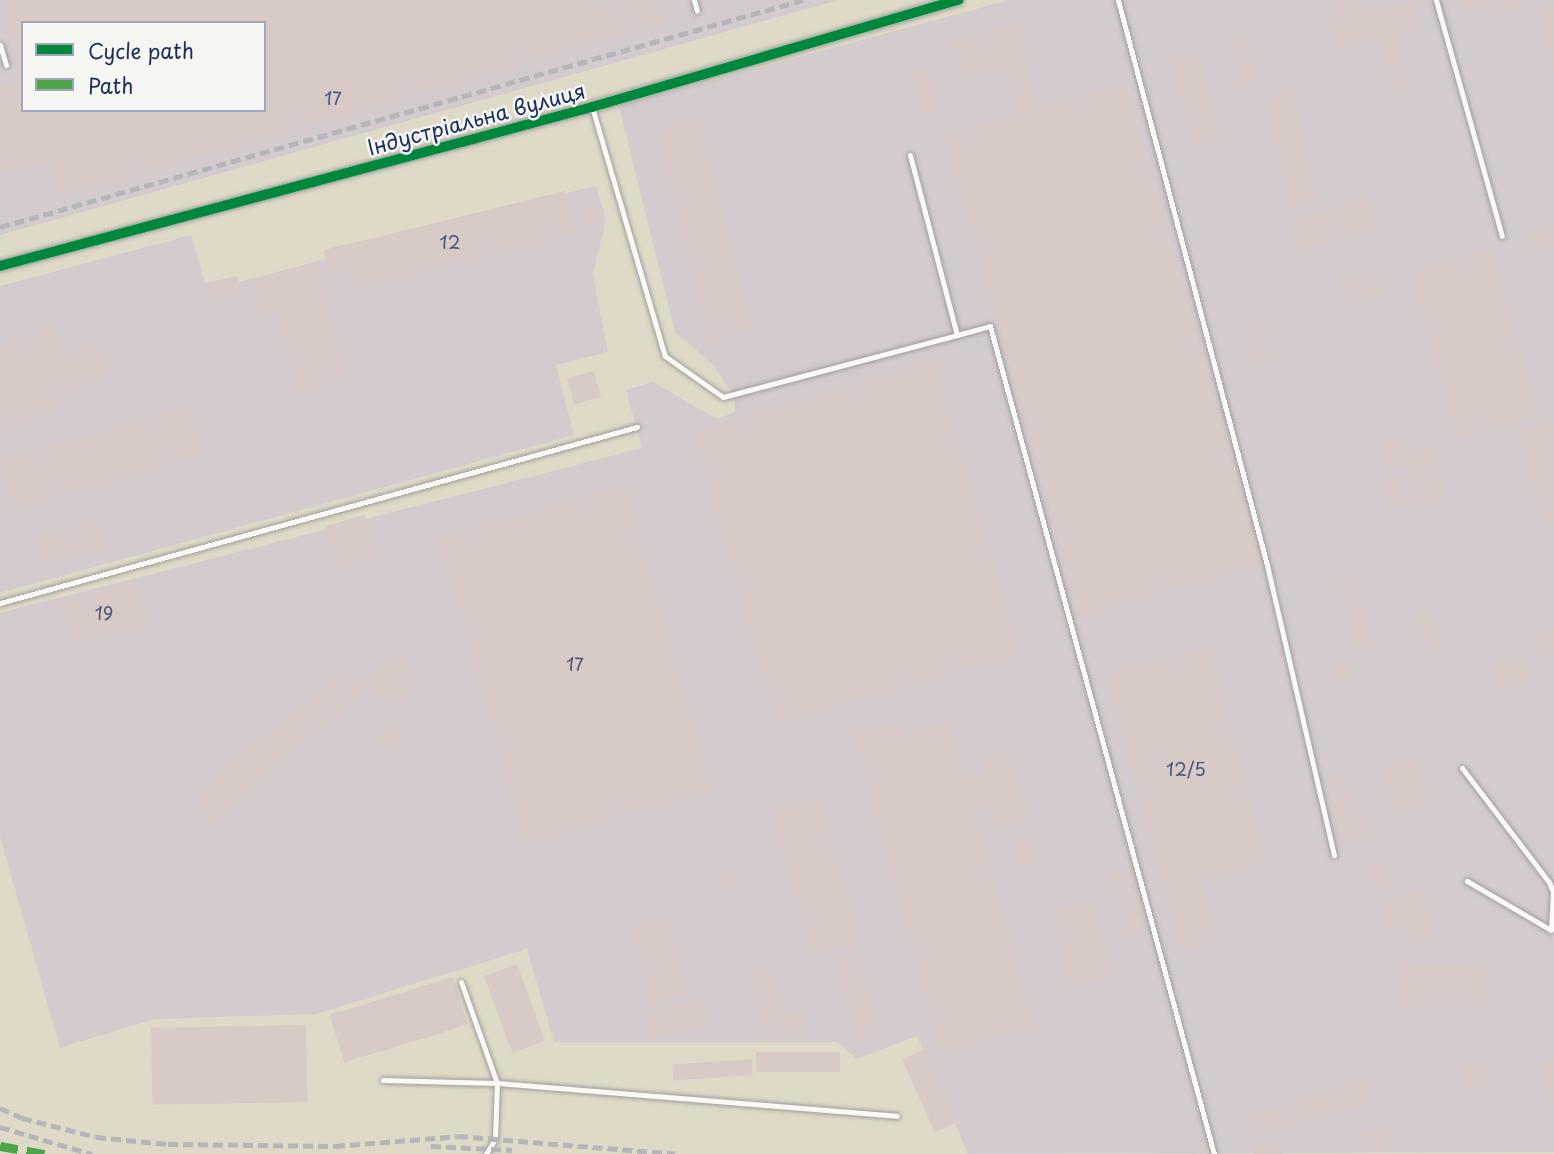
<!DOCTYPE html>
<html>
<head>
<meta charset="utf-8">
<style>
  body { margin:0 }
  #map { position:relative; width:1554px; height:1154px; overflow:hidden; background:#dfdac8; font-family:"Playpen Sans",sans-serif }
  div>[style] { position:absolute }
  .industrial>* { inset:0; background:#d4cbcf }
  .building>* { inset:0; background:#d8cac7; transform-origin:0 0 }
  .roads { filter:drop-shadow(0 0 2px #a0a09b) drop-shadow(0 0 2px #a0a09b) }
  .lane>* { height:5px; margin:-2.5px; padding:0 2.5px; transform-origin:2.5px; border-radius:2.5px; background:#faf9f7 }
  .street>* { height:10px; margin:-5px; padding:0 5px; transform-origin:5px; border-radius:5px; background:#faf9f7 }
  .rail>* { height:4.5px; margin-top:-2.25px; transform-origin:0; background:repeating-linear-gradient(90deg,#b4b6b9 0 10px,transparent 0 15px) }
  .quiet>* { height:9px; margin-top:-4.5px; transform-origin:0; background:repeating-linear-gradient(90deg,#4fa44a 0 18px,transparent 0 27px) }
  .cycleway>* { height:10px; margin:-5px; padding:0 5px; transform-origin:5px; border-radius:5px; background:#00873e }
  span { translate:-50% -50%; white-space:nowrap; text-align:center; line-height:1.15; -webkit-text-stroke:5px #f6f6f2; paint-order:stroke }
  .number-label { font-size:18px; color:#4a5678 }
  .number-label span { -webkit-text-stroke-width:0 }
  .street-label { font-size:21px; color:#1b2f5e }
  .legend { position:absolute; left:21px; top:21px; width:245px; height:91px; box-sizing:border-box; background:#f6f6f2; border:2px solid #9ea6b7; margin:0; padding:9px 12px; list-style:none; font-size:21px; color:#1b2f5e }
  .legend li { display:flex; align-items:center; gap:14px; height:35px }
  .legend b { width:35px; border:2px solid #9ea6b7 }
</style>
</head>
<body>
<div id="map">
  <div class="industrial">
    <i style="clip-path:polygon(evenodd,0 0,839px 0,0 235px,0 0,23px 23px,264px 23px,264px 110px,23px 110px,23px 23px)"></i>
    <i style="clip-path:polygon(1009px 0,1554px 0,1554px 1152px,968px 1154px,917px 1036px,857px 1059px,837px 1042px,554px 1042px,527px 949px,316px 1014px,154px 1019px,60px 1048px,0 837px,0 613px,642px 448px,626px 390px,653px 382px,717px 419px,735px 412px,734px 395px,713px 365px,675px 332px,619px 106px)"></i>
    <i style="clip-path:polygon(596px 186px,606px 221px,593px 274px,608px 352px,556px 365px,574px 435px,0 593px,0 286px,191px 235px,205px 283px,237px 276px,239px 282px,326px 259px,324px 250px)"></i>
  </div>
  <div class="building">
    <i style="clip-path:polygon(2px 0,593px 0,595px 7px,620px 0,659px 0,665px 22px,59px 197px,49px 161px,0 175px,0 86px,23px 79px,23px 110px,264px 110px,264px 23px,23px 23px,22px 70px)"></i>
    <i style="clip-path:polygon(1336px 0,1360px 0,1363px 12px,1415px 0,1422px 27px,1397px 34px,1412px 88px,1393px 93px,1377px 37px,1335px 50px,1327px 21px,1341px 17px)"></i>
    <i style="clip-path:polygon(1461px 0,1519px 0,1521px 10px,1489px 18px,1486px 6px,1464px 12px)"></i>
    <i style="clip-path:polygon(1554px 7px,1554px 73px,1553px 73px,1538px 12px)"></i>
    <i style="clip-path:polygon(1021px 23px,1030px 57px,1024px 59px,1038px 109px,1127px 84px,1262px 563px,1079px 615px,944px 136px,1017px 115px,1003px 65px,962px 77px,952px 42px)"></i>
    <i style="left:1249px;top:36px;width:47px;height:21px;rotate:78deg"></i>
    <i style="left:1200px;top:53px;width:88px;height:31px;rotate:76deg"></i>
    <i style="left:927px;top:65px;width:48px;height:18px;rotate:73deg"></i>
    <i style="left:1294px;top:92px;width:113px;height:30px;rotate:78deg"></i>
    <i style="left:701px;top:120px;width:216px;height:46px;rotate:76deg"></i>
    <i style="clip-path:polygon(565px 191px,576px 233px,353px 288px,349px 269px,330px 274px,324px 250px)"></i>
    <i style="left:1368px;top:197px;width:31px;height:81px;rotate:73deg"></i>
    <i style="left:601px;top:204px;width:18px;height:22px;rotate:74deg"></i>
    <i style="clip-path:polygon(1554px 224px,1554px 245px,1534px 251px,1528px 232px)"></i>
    <i style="left:1492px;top:249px;width:172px;height:86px;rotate:74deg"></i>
    <i style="clip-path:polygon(318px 262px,347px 378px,297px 391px,277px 313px,260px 318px,250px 279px)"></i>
    <i style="left:1375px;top:270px;width:25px;height:39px;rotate:72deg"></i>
    <i style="left:237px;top:276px;width:15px;height:33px;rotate:74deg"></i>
    <i style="left:1266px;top:320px;width:44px;height:18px;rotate:87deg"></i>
    <i style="clip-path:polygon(48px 321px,71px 358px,93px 343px,109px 369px,0 438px,0 352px)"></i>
    <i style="left:936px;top:361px;width:304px;height:254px;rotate:74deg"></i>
    <i style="left:594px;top:371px;width:27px;height:28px;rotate:75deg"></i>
    <i style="left:190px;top:406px;width:50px;height:199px;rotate:74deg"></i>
    <i style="clip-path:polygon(1553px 419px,1554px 520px,1543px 523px,1516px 429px)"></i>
    <i style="clip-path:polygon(1402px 435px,1407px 452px,1433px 446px,1446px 500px,1413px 508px,1403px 465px,1388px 469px,1381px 440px)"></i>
    <i style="left:1399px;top:476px;width:31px;height:15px;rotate:77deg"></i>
    <i style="left:626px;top:485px;width:316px;height:196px;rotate:74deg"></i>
    <i style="left:364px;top:515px;width:44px;height:40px;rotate:74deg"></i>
    <i style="left:100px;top:522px;width:27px;height:66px;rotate:75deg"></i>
    <i style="left:1358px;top:575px;width:69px;height:19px;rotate:78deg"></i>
    <i style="left:137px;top:581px;width:44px;height:80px;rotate:76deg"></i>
    <i style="left:1426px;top:611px;width:39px;height:13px;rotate:64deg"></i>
    <i style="clip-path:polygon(1554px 628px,1554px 652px,1538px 656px,1531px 634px)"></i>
    <i style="clip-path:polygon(1209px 648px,1267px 862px,1202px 880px,1219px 940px,1180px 951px,1105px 676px)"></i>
    <i style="clip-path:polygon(396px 654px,419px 681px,390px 706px,371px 684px,211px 824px,190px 800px,342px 668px,358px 687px)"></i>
    <i style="left:1525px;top:659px;width:23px;height:35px;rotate:75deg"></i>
    <i style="left:1348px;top:661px;width:18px;height:15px;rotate:84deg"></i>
    <i style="clip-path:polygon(903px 720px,906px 732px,951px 720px,966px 778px,984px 773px,980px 758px,1010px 750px,1028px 816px,994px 825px,988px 803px,975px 807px,1034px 1027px,939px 1053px,853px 734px)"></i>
    <i style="left:392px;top:725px;width:19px;height:21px;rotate:51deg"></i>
    <i style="left:1415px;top:755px;width:46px;height:36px;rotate:71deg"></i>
    <i style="clip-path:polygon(1339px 775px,1343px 789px,1354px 786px,1369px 835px,1343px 842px,1324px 779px)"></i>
    <i style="left:819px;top:795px;width:153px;height:52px;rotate:74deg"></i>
    <i style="left:1032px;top:834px;width:31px;height:21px;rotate:77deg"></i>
    <i style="left:1384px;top:860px;width:22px;height:18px;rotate:68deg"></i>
    <i style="left:1129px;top:869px;width:62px;height:19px;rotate:73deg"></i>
    <i style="left:736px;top:871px;width:14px;height:21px;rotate:73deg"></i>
    <i style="clip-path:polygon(1423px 891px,1437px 936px,1412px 944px,1407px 927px,1388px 932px,1380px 902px)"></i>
    <i style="left:1093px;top:901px;width:78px;height:44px;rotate:76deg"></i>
    <i style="left:669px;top:920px;width:78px;height:40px;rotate:75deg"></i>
    <i style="left:857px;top:948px;width:92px;height:25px;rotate:74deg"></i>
    <i style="left:1400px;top:963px;width:86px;height:44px"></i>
    <i style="left:517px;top:964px;width:82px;height:35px;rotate:70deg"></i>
    <i style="clip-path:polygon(771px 970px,785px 1014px,800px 1009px,806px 1029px,766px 1042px,746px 978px)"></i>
    <i style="left:453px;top:977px;width:50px;height:129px;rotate:73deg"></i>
    <i style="left:702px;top:1000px;width:26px;height:60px;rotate:77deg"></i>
    <i style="left:306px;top:1025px;width:77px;height:155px;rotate:89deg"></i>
    <i style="left:925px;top:1049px;width:80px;height:25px;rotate:66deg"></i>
    <i style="left:840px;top:1052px;width:20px;height:84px;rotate:90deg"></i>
    <i style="clip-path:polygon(1554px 1057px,1554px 1108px,1538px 1062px)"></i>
    <i style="left:752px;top:1059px;width:16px;height:80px;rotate:86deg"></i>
    <i style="left:1488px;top:1063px;width:26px;height:24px;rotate:86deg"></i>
    <i style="left:1367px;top:1081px;width:22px;height:126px;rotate:74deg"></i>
    <i style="left:1388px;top:1130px;width:20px;height:28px;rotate:87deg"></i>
    <i style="clip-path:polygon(1281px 1144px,1282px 1154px,1255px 1154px,1255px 1146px)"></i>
  </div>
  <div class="roads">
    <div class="lane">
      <i style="left:694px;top:0;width:11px;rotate:75deg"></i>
      <i style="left:1118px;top:0;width:584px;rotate:75.23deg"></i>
      <i style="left:1267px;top:565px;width:298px;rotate:77deg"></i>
      <i style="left:1436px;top:0;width:245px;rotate:74.4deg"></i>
      <i style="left:0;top:45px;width:21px;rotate:73deg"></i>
      <i style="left:592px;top:107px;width:259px;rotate:73.7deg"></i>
      <i style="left:665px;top:356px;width:71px;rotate:35.3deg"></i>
      <i style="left:723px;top:397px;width:242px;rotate:-14.8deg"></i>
      <i style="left:910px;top:155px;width:186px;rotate:75.4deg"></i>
      <i style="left:957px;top:335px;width:34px;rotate:-15deg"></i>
      <i style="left:990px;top:326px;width:858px;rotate:74.86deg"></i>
      <i style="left:0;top:603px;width:661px;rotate:-15.45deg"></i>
      <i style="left:1462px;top:768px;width:143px;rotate:52.7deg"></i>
      <i style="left:1549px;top:882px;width:11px;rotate:68deg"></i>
      <i style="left:1553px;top:892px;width:38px;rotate:93deg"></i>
      <i style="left:1467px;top:881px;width:97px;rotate:30.3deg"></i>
      <i style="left:383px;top:1080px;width:114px;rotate:1.5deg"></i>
      <i style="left:497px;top:1083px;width:107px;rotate:-109.6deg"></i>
      <i style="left:486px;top:1154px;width:17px;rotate:-59deg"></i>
      <i style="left:495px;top:1139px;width:56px;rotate:-88deg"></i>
      <i style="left:497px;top:1083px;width:401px;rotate:4.7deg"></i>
    </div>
    <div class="street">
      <i style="left:0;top:266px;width:613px;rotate:-15.03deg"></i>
      <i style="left:592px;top:107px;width:382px;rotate:-16.3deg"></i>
    </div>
  </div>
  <div class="rail">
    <i style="left:0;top:227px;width:834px;rotate:-15.79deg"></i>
    <i style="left:0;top:1108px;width:24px;rotate:24deg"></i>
    <i style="left:22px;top:1118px;width:76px;rotate:14.4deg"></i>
    <i style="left:96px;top:1137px;width:72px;rotate:5.6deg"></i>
    <i style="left:168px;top:1144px;width:167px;rotate:0.7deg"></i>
    <i style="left:335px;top:1146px;width:123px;rotate:-4.6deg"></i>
    <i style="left:458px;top:1136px;width:218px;rotate:4.7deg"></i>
    <i style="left:0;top:1127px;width:96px;rotate:16.4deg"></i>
    <i style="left:431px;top:1146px;width:81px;rotate:2.8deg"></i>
  </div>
  <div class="quiet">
    <i style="left:0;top:1146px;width:46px;rotate:10.1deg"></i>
  </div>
  <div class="cycleway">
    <i style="left:0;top:266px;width:613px;rotate:-15.03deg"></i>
    <i style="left:592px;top:107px;width:382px;rotate:-16.3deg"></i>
  </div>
  <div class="number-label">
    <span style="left:333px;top:98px">17</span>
    <span style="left:450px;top:242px">12</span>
    <span style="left:104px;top:613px">19</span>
    <span style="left:575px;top:664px">17</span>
    <span style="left:1186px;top:769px">12/5</span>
  </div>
  <div class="street-label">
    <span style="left:476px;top:118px;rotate:-15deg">Індустріальна вулиця</span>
  </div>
  <ul class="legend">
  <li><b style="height:9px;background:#00873e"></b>Cycle path</li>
  <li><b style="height:9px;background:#4fa44a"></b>Path</li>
  </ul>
</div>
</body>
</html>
